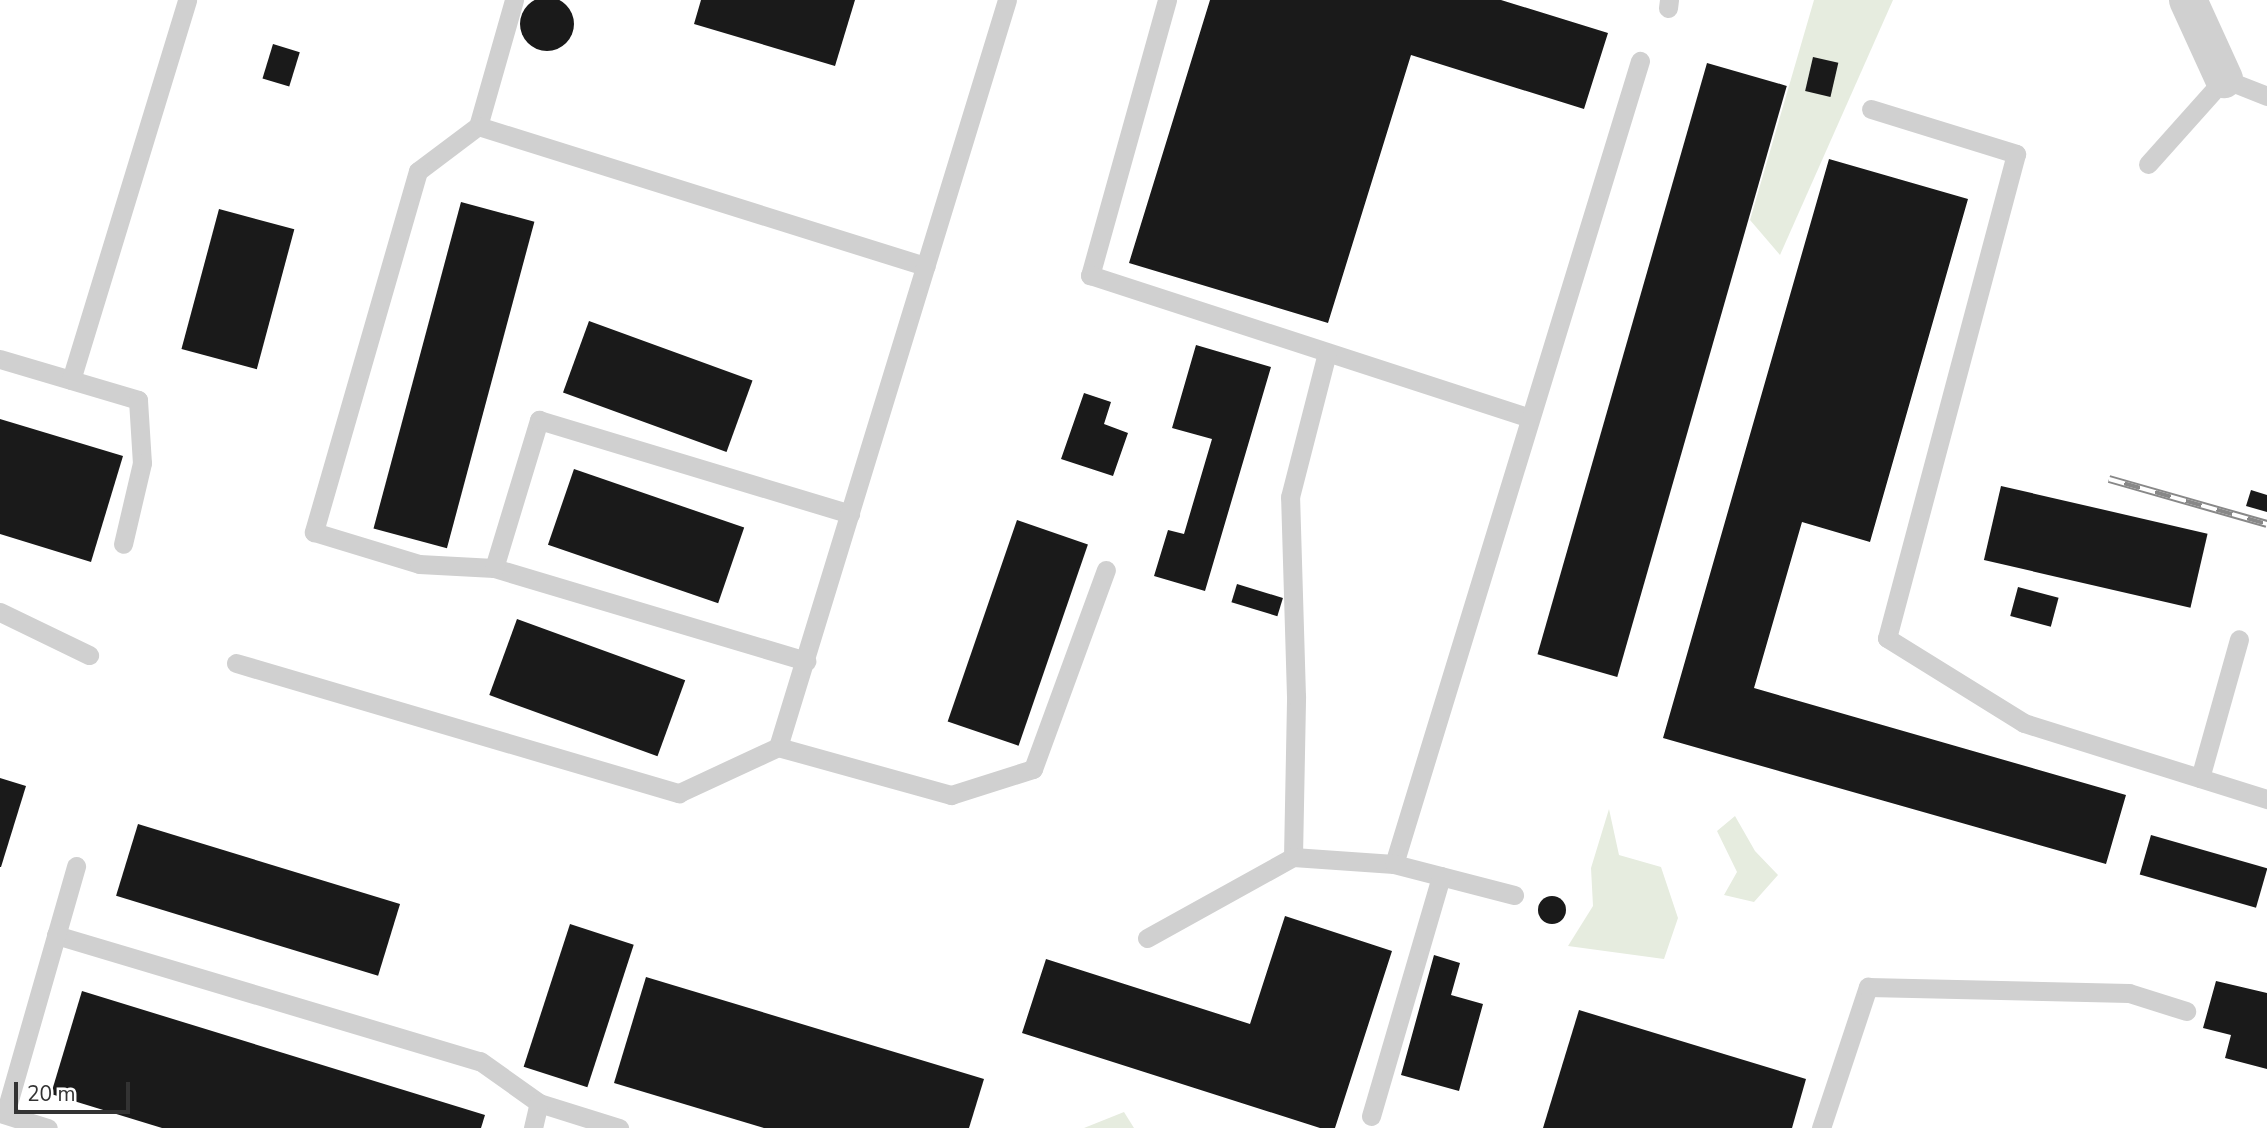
<!DOCTYPE html>
<html>
<head>
<meta charset="utf-8">
<style>
  body { margin:0 }
  #map { position:relative; width:2267px; height:1128px; overflow:hidden; background:#fff; font-family:"Nunito Sans",sans-serif }
  div>[style] { position:absolute }
  .green>* { inset:0; background:#e6ecdf }
  .building>* { inset:0; background:#1a1a1a; transform-origin:0 0 }
  .round { border-radius:50% }
  .service>* { height:19px; margin:-9.5px; padding:0 9.5px; transform-origin:9.5px; border-radius:9.5px; background:#d0d0d0 }
  .minor>* { height:38px; margin:-19px; padding:0 19px; transform-origin:19px; border-radius:19px; background:#d0d0d0 }
  .rail>* { height:8px; margin-top:-4px; transform-origin:0; background:repeating-linear-gradient(90deg,#fff 0 16px,#888 0 32px); box-sizing:border-box; border-block:2px solid #888 }
  span { translate:-50% -50%; white-space:nowrap; text-align:center; line-height:1.15; -webkit-text-stroke:7px #fff; paint-order:stroke }
  .scale { position:absolute; left:14px; top:1082px; width:116px; height:32px; box-sizing:border-box; border:4px solid #333; border-top:0; padding-left:9px; font-size:21px; line-height:24px; white-space:nowrap; color:#333; -webkit-text-stroke:5px #fff; paint-order:stroke }
</style>
</head>
<body>
<div id="map">
  <div class="green">
    <i style="clip-path:polygon(1814px 0,1893px 0,1780px 255px,1750px 220px)"></i>
    <i style="clip-path:polygon(1609px 809px,1619px 855px,1661px 867px,1678px 918px,1664px 959px,1568px 946px,1593px 906px,1591px 868px)"></i>
    <i style="clip-path:polygon(1735px 816px,1755px 851px,1778px 875px,1754px 902px,1724px 895px,1737px 872px,1717px 831px)"></i>
    <i style="clip-path:polygon(1124px 1112px,1134px 1128px,1084px 1128px)"></i>
  </div>
  <div class="building">
    <i class="round" style="left:520px;top:-3px;width:54px;height:54px"></i>
    <i style="clip-path:polygon(701px 0,855px 0,835px 66px,694px 24px)"></i>
    <i style="clip-path:polygon(1210px 0,1501px 0,1608px 33px,1584px 109px,1411px 55px,1328px 323px,1129px 263px)"></i>
    <i style="left:273px;top:44px;width:28px;height:36px;rotate:17deg"></i>
    <i style="left:1813px;top:57px;width:26px;height:35px;rotate:13deg"></i>
    <i style="left:1707px;top:63px;width:83px;height:615px;rotate:16deg"></i>
    <i style="clip-path:polygon(1829px 159px,1968px 199px,1870px 542px,1802px 522px,1754px 688px,2126px 795px,2106px 864px,1663px 738px)"></i>
    <i style="left:461px;top:202px;width:76px;height:338px;rotate:15deg"></i>
    <i style="left:219px;top:209px;width:78px;height:145px;rotate:15deg"></i>
    <i style="left:589px;top:321px;width:174px;height:76px;rotate:20deg"></i>
    <i style="clip-path:polygon(1196px 345px,1271px 367px,1205px 591px,1154px 576px,1168px 530px,1184px 534px,1212px 439px,1172px 428px)"></i>
    <i style="clip-path:polygon(1084px 393px,1111px 402px,1104px 424px,1128px 433px,1113px 476px,1061px 459px)"></i>
    <i style="clip-path:polygon(0 419px,123px 456px,91px 562px,0 534px)"></i>
    <i style="left:574px;top:469px;width:180px;height:80px;rotate:19deg"></i>
    <i style="left:2001px;top:486px;width:212px;height:76px;rotate:13deg"></i>
    <i style="clip-path:polygon(2251px 490px,2267px 495px,2267px 512px,2246px 506px)"></i>
    <i style="left:1017px;top:520px;width:75px;height:213px;rotate:19deg"></i>
    <i style="left:1237px;top:584px;width:48px;height:19px;rotate:17deg"></i>
    <i style="left:2018px;top:587px;width:42px;height:30px;rotate:15deg"></i>
    <i style="left:517px;top:619px;width:179px;height:81px;rotate:20deg"></i>
    <i style="clip-path:polygon(0 778px,26px 786px,1px 867px,0 867px)"></i>
    <i style="left:138px;top:824px;width:274px;height:75px;rotate:17deg"></i>
    <i style="left:2151px;top:835px;width:121px;height:41px;rotate:16deg"></i>
    <i class="round" style="left:1538px;top:896px;width:28px;height:28px"></i>
    <i style="clip-path:polygon(1285px 916px,1392px 951px,1335px 1128px,1320px 1128px,1022px 1033px,1046px 959px,1250px 1024px)"></i>
    <i style="left:570px;top:924px;width:67px;height:150px;rotate:18deg"></i>
    <i style="clip-path:polygon(1434px 955px,1460px 963px,1451px 995px,1483px 1004px,1459px 1091px,1401px 1075px)"></i>
    <i style="clip-path:polygon(646px 977px,984px 1079px,969px 1128px,764px 1128px,614px 1083px)"></i>
    <i style="clip-path:polygon(2216px 981px,2267px 993px,2267px 1069px,2225px 1058px,2231px 1035px,2203px 1028px)"></i>
    <i style="clip-path:polygon(82px 991px,485px 1115px,481px 1128px,162px 1128px,51px 1094px)"></i>
    <i style="clip-path:polygon(1579px 1010px,1806px 1079px,1792px 1128px,1543px 1128px)"></i>
  </div>
  <div class="service">
    <i style="left:514px;top:0;width:131px;rotate:105.9deg"></i>
    <i style="left:478px;top:126px;width:75px;rotate:143.1deg"></i>
    <i style="left:418px;top:171px;width:376px;rotate:106.1deg"></i>
    <i style="left:314px;top:532px;width:110px;rotate:16.9deg"></i>
    <i style="left:419px;top:564px;width:75px;rotate:3.1deg"></i>
    <i style="left:494px;top:568px;width:326px;rotate:16.6deg"></i>
    <i style="left:1167px;top:0;width:286px;rotate:105.6deg"></i>
    <i style="left:1090px;top:275px;width:462px;rotate:18deg"></i>
    <i style="left:1668px;top:8px;width:8px;rotate:-83deg"></i>
    <i style="left:1871px;top:109px;width:152px;rotate:17.2deg"></i>
    <i style="left:2016px;top:154px;width:501px;rotate:104.92deg"></i>
    <i style="left:1887px;top:638px;width:161px;rotate:31.8deg"></i>
    <i style="left:2024px;top:723px;width:255px;rotate:17.4deg"></i>
    <i style="left:478px;top:126px;width:469px;rotate:17.4deg"></i>
    <i style="left:2148px;top:164px;width:114px;rotate:-48.2deg"></i>
    <i style="left:2224px;top:79px;width:46px;rotate:21.6deg"></i>
    <i style="left:0;top:359px;width:144px;rotate:16.5deg"></i>
    <i style="left:138px;top:400px;width:63px;rotate:86.4deg"></i>
    <i style="left:142px;top:463px;width:83px;rotate:103.2deg"></i>
    <i style="left:71px;top:380px;width:397px;rotate:-73deg"></i>
    <i style="left:494px;top:568px;width:155px;rotate:-73.1deg"></i>
    <i style="left:539px;top:420px;width:325px;rotate:16.8deg"></i>
    <i style="left:0;top:612px;width:99px;rotate:25.8deg"></i>
    <i style="left:236px;top:663px;width:462px;rotate:16.4deg"></i>
    <i style="left:679px;top:793px;width:109px;rotate:-24.9deg"></i>
    <i style="left:778px;top:747px;width:781px;rotate:-72.96deg"></i>
    <i style="left:778px;top:747px;width:180px;rotate:15.5deg"></i>
    <i style="left:951px;top:795px;width:86px;rotate:-17.6deg"></i>
    <i style="left:1033px;top:769px;width:212px;rotate:-69.9deg"></i>
    <i style="left:2200px;top:778px;width:144px;rotate:-74.3deg"></i>
    <i style="left:1293px;top:857px;width:161px;rotate:-88.9deg"></i>
    <i style="left:1296px;top:696px;width:199px;rotate:-91.7deg"></i>
    <i style="left:1290px;top:497px;width:149px;rotate:-75.6deg"></i>
    <i style="left:1394px;top:864px;width:840px;rotate:-72.97deg"></i>
    <i style="left:56px;top:935px;width:442px;rotate:16.6deg"></i>
    <i style="left:480px;top:1061px;width:72px;rotate:35.4deg"></i>
    <i style="left:539px;top:1103px;width:84px;rotate:17.4deg"></i>
    <i style="left:1147px;top:938px;width:167px;rotate:-29deg"></i>
    <i style="left:1293px;top:857px;width:101px;rotate:4deg"></i>
    <i style="left:1394px;top:864px;width:124px;rotate:14.5deg"></i>
    <i style="left:0;top:1113px;width:50px;rotate:17.4deg"></i>
    <i style="left:5px;top:1114px;width:258px;rotate:-74deg"></i>
    <i style="left:1371px;top:1116px;width:250px;rotate:-73.7deg"></i>
    <i style="left:533px;top:1128px;width:26px;rotate:-77deg"></i>
    <i style="left:1821px;top:1128px;width:149px;rotate:-71.6deg"></i>
    <i style="left:1868px;top:987px;width:261px;rotate:1.3deg"></i>
    <i style="left:2129px;top:993px;width:60px;rotate:17.5deg"></i>
  </div>
  <div class="minor">
    <i style="left:2188px;top:0;width:87px;rotate:65.5deg"></i>
  </div>
  <div class="rail">
    <i style="left:2109px;top:479px;width:164px;rotate:15.9deg"></i>
  </div>
  <div class="scale">20 m</div>
</div>
</body>
</html>
